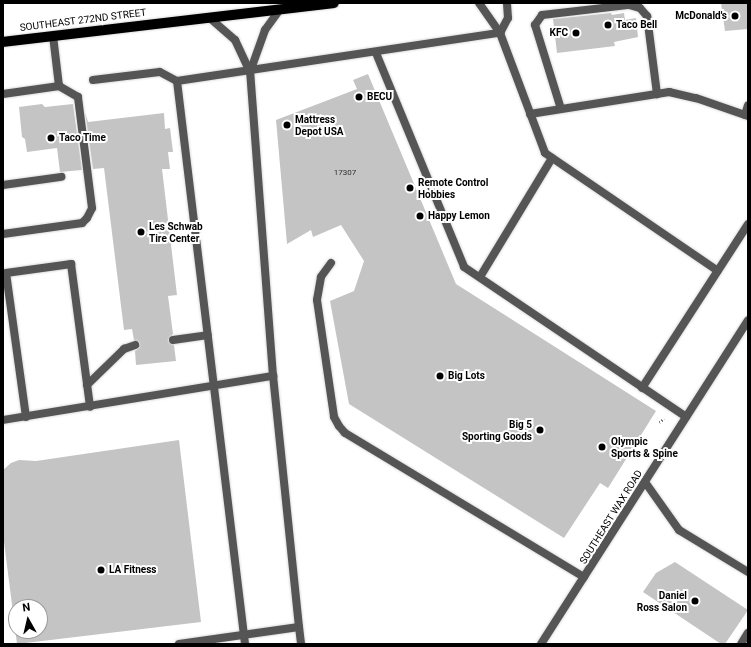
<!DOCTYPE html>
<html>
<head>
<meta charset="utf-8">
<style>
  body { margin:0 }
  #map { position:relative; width:751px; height:647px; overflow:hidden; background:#fff; font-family:Roboto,sans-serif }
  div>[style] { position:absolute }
  .building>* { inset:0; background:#c4c4c4 }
  .path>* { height:2.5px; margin-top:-1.25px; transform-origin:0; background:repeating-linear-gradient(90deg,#777 0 1px,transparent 0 3px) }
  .roads { filter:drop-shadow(0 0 1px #dbdbdb) drop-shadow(0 0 1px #dbdbdb) }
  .service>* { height:8px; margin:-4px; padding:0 4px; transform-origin:4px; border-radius:4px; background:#555 }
  .tertiary>* { height:8px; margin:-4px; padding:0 4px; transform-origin:4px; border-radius:4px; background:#555 }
  .primary>* { height:10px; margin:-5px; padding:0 5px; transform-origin:5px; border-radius:5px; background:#000 }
  .dots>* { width:11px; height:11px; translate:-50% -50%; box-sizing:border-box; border:2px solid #fff; border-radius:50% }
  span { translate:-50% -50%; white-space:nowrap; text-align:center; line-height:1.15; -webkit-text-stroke:4px #fff; paint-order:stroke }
  .number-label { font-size:8px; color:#313131 }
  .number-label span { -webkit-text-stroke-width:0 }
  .poi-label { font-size:10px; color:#000; font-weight:700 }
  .right { translate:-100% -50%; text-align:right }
  .left { translate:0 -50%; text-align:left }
  .street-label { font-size:10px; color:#000 }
  .frame { position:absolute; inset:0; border:4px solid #000; pointer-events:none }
  .north { position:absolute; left:8px; top:599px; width:40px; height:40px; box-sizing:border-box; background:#fff; border:1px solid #999; border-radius:50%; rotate:352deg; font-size:11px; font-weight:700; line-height:16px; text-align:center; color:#000 }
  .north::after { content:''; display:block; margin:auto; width:14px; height:18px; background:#000; clip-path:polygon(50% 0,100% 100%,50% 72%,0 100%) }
</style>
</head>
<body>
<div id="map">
  <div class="building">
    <i style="clip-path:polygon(721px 3px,748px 3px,748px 29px,725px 31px)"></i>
    <i style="clip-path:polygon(611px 13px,612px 15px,624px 13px,625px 20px,636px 18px,638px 37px,614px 42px,615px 46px,557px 53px,553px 19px)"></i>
    <i style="clip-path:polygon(368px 74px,456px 284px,656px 411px,608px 488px,600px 483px,564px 538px,349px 404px,330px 301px,354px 291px,364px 261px,341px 225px,313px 237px,311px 230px,287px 244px,276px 120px,357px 89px,353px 80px)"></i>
    <i style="clip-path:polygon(42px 104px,45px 107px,73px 104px,82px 170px,60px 172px,57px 148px,27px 152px,25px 139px,22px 137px,19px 107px)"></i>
    <i style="clip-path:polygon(85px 112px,88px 122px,164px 113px,165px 129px,170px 128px,173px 152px,168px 152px,170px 169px,162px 169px,177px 295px,168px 296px,173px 334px,168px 340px,174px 345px,176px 361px,136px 365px,135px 351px,139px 348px,140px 344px,134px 340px,132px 329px,124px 330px,104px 168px,93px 169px)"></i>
    <i style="clip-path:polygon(evenodd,179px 440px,201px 622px,17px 644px,3px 534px,3px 470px,11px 463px,19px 460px,36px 461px,179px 440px,16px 607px,40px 607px,40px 631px,16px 631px,16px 607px)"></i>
    <i style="clip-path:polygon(675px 562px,748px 610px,725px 644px,721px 644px,643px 592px,656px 573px)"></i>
  </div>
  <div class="path">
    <i style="left:659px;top:422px;width:6px;rotate:-31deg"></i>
  </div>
  <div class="roads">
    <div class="service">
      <i style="left:479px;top:3px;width:37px;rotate:55deg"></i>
      <i style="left:500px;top:33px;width:128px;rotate:69.4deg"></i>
      <i style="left:545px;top:153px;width:209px;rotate:34.3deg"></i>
      <i style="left:500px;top:33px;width:17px;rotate:-62deg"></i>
      <i style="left:508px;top:18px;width:15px;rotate:-94deg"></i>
      <i style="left:376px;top:53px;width:231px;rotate:67.6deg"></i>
      <i style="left:464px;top:267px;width:268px;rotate:34deg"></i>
      <i style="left:250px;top:72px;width:45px;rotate:-70.3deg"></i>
      <i style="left:265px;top:30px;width:26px;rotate:-54deg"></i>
      <i style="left:93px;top:80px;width:67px;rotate:-6.8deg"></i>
      <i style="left:160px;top:72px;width:19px;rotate:28deg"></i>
      <i style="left:177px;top:81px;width:327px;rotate:-8.5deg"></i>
      <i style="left:177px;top:81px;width:567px;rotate:83.11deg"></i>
      <i style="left:3px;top:94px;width:57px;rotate:-8.1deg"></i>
      <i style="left:59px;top:86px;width:50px;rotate:-96.8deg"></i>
      <i style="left:561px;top:109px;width:88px;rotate:-107.2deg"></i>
      <i style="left:535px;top:25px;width:12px;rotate:-55deg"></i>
      <i style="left:542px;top:15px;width:88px;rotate:-6.6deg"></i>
      <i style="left:629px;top:5px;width:11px;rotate:15deg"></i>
      <i style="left:640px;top:8px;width:11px;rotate:49deg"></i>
      <i style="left:647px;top:16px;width:79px;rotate:82.7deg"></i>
      <i style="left:530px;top:114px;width:141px;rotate:-9deg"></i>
      <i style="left:669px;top:92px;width:28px;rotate:13deg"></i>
      <i style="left:696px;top:98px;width:55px;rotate:19.1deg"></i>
      <i style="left:745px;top:115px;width:10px;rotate:-73deg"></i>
      <i style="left:3px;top:185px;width:59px;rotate:-7.9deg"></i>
      <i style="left:3px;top:234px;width:80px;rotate:-7.9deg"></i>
      <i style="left:82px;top:223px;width:7px;rotate:-45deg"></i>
      <i style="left:87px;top:218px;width:11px;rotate:-63deg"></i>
      <i style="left:92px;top:208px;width:112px;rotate:-97.2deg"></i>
      <i style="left:78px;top:97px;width:22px;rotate:-150deg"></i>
      <i style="left:331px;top:263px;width:17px;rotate:126deg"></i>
      <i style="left:321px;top:277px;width:23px;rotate:100deg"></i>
      <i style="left:317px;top:300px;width:118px;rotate:81.7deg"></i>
      <i style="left:334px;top:417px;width:10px;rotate:61deg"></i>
      <i style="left:339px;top:426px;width:9px;rotate:49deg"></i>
      <i style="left:345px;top:433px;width:279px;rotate:31.1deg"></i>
      <i style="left:480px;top:277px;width:139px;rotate:-58.8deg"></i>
      <i style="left:173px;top:340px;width:35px;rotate:-8deg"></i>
      <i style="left:87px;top:385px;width:52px;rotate:-44.2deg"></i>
      <i style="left:124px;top:349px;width:12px;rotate:-20deg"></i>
      <i style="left:642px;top:388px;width:195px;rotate:-57.1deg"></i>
      <i style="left:26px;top:417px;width:145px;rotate:-97.9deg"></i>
      <i style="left:6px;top:273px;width:66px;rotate:-7.9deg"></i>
      <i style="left:71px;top:264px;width:144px;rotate:82.4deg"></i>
      <i style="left:3px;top:420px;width:274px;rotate:-9.3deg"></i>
      <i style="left:273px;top:376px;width:305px;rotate:-94.3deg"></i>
      <i style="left:250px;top:72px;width:35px;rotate:-115deg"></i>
      <i style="left:235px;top:40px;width:33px;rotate:-139deg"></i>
      <i style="left:645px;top:482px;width:59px;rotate:54.7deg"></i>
      <i style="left:679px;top:530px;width:81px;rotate:31.3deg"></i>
      <i style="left:299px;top:627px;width:17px;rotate:83deg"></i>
      <i style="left:179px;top:644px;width:121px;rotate:-8.1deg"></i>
      <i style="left:299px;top:627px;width:252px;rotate:-95.9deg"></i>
      <i style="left:741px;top:644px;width:13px;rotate:-58deg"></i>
    </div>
    <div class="tertiary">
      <i style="left:541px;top:644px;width:384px;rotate:-57.4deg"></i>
    </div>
    <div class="primary">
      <i style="left:3px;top:42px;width:333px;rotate:-6.7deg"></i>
    </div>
  </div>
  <div class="dots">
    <i style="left:735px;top:16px;background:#000"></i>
    <i style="left:608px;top:25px;background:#000"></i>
    <i style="left:576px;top:33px;background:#000"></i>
    <i style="left:359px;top:97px;background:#000"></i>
    <i style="left:287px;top:125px;background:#000"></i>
    <i style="left:51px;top:138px;background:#000"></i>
    <i style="left:410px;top:188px;background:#000"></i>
    <i style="left:420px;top:216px;background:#000"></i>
    <i style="left:141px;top:232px;background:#000"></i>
    <i style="left:440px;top:376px;background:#000"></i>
    <i style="left:540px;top:430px;background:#000"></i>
    <i style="left:602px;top:447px;background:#000"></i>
    <i style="left:101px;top:570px;background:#000"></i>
    <i style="left:695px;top:601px;background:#000"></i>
  </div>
  <div class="number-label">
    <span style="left:345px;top:173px">17307</span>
  </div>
  <div class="poi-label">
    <span class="right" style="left:727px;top:16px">McDonald's</span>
    <span class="left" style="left:616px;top:25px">Taco Bell</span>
    <span class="right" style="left:568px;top:33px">KFC</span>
    <span class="left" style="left:367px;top:97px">BECU</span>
    <span class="left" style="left:295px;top:125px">Mattress<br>Depot USA</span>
    <span class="left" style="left:59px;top:138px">Taco Time</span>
    <span class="left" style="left:418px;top:188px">Remote Control<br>Hobbies</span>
    <span class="left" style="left:428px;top:216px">Happy Lemon</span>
    <span class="left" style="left:149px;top:232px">Les Schwab<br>Tire Center</span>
    <span class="left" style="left:448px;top:376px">Big Lots</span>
    <span class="right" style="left:532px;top:430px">Big 5<br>Sporting Goods</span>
    <span class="left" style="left:611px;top:447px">Olympic<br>Sports &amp; Spine</span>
    <span class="left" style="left:109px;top:570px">LA Fitness</span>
    <span class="right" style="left:687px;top:601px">Daniel<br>Ross Salon</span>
  </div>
  <div class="street-label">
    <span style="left:83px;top:20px;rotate:-7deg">SOUTHEAST 272ND STREET</span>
    <span style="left:611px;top:517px;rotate:-58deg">SOUTHEAST WAX ROAD</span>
  </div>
  <div class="frame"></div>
  <div class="north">N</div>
</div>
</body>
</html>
